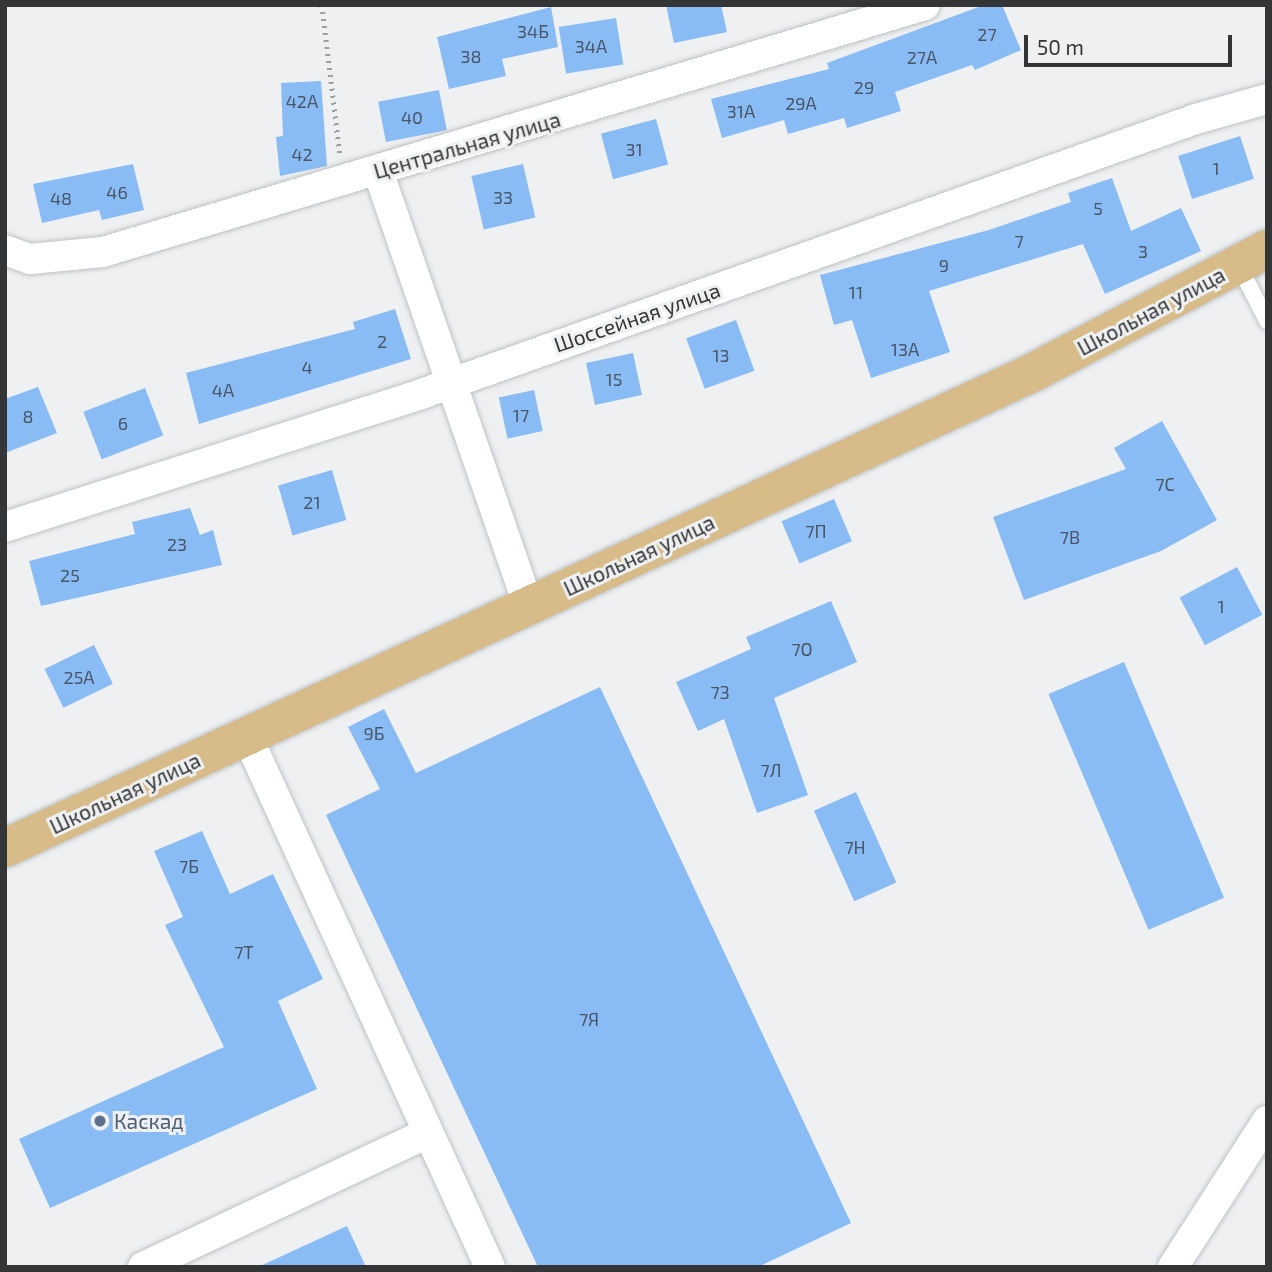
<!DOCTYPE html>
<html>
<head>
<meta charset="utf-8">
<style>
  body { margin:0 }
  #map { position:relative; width:1272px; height:1272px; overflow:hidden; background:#eef0f2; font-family:"Exo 2",sans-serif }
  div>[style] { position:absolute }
  .building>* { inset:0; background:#89bbf5; transform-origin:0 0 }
  .path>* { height:4.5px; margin-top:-2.25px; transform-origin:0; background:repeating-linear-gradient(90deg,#9d9ea0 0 2px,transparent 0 7px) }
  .roads { filter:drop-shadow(0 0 2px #bfc1c3) drop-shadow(0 0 2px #bfc1c3) }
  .lane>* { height:16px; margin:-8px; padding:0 8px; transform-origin:8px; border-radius:8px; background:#fff }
  .street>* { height:30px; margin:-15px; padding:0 15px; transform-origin:15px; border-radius:15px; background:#fff }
  .primary>* { height:38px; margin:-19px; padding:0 19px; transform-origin:19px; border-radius:19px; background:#d7bb88 }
  .dots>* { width:19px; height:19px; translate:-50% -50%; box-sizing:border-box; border:4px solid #eef0f2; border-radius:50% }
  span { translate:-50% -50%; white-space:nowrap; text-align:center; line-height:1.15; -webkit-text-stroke:6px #eef0f2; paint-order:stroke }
  .number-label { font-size:18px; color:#495666 }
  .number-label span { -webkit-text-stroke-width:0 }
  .street-label { font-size:21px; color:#343536 }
  .service-label { font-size:21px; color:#4e5e75 }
  .left { translate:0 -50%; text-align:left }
  .frame { position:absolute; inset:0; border:7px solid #343536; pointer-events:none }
  .scale { position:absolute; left:1024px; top:35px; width:208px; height:32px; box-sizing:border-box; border:4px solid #343536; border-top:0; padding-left:9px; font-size:21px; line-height:24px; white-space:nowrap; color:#343536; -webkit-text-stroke:5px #eef0f2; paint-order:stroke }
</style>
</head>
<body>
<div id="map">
  <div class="building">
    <i style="clip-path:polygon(666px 5px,721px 5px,727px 32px,674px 43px)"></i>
    <i style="clip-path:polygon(984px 5px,1002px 5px,1021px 50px,975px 70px,972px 65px,895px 92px,901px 111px,847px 128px,844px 118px,788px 134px,784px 120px,722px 138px,711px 99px,829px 69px,827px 63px)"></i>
    <i style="clip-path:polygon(551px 7px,558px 47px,502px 59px,506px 76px,449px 89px,437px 37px)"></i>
    <i style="left:616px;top:18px;width:47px;height:58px;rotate:81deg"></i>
    <i style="clip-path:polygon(321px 81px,327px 166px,280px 176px,276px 137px,283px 136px,281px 83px)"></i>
    <i style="left:439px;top:90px;width:41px;height:62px;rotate:79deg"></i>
    <i style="left:656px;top:119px;width:47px;height:57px;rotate:75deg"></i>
    <i style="left:1240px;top:136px;width:45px;height:65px;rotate:72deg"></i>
    <i style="clip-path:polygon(133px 164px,144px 210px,102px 220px,99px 210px,42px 223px,33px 184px)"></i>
    <i style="left:523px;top:164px;width:55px;height:53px;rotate:77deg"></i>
    <i style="clip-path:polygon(1112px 178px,1131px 231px,1181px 208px,1201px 251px,1105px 294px,1083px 244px,929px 291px,950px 352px,871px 378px,852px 320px,834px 325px,820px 275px,989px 230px,1071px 202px,1068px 193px)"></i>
    <i style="clip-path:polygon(395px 309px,411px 359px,199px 424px,186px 373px,355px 329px,353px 322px)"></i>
    <i style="left:736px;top:320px;width:54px;height:53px;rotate:70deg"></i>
    <i style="left:633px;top:353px;width:43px;height:48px;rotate:78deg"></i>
    <i style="clip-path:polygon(38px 387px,57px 433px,5px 453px,5px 399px)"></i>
    <i style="left:145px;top:388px;width:51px;height:66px;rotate:69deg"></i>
    <i style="left:534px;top:390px;width:42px;height:36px;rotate:78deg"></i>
    <i style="clip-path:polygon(1162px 421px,1217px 520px,1161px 551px,1024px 600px,993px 517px,1126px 469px,1114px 448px)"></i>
    <i style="left:332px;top:470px;width:52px;height:56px;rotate:74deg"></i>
    <i style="left:834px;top:499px;width:46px;height:57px;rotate:67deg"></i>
    <i style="clip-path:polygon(190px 508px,200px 535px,213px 530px,222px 565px,41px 606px,29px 561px,135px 534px,132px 522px)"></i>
    <i style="left:1237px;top:567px;width:54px;height:65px;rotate:62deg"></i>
    <i style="clip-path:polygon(831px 601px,857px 662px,774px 698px,808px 795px,757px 813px,724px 719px,698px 731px,676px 682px,751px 649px,746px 637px)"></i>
    <i style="left:94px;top:645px;width:43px;height:55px;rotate:64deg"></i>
    <i style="left:1124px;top:662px;width:256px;height:82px;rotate:67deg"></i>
    <i style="clip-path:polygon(600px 687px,851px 1223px,758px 1267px,538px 1267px,326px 815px,380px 789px,348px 727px,384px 709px,416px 773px)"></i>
    <i style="left:856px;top:792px;width:99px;height:46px;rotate:66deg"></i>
    <i style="clip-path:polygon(202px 831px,230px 894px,273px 874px,323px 979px,278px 1001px,317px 1089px,50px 1208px,19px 1139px,224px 1047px,165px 925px,183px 917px,154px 851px)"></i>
    <i style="clip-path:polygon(347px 1226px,366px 1267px,258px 1267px)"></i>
  </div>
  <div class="path">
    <i style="left:322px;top:5px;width:150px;rotate:83.1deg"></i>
  </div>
  <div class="roads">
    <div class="lane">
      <i style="left:1238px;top:264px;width:64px;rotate:63deg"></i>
    </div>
    <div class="street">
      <i style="left:378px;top:171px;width:460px;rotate:70.9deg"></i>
      <i style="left:5px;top:250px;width:27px;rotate:20deg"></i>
      <i style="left:30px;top:259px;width:73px;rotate:-5.5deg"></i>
      <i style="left:103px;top:252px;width:858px;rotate:-16.72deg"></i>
      <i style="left:5px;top:527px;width:440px;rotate:-17.7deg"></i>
      <i style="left:424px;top:393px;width:819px;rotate:-19.54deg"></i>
      <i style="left:1196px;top:119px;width:74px;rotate:-15.7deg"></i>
      <i style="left:247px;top:736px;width:584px;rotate:65.41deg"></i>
      <i style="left:143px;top:1267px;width:315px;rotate:-25.2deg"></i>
      <i style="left:1173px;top:1267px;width:174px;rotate:-57.2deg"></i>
    </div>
    <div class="primary">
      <i style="left:5px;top:848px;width:1132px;rotate:-24.82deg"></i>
      <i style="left:1032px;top:373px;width:266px;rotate:-27.8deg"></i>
    </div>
  </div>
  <div class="dots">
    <i style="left:100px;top:1121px;background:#5c6f8a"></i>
  </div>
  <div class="number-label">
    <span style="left:533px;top:31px">34Б</span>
    <span style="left:987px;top:34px">27</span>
    <span style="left:591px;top:46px">34А</span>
    <span style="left:471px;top:56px">38</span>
    <span style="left:922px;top:57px">27А</span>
    <span style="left:864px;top:87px">29</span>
    <span style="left:302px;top:101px">42А</span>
    <span style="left:801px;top:103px">29А</span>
    <span style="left:741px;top:111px">31А</span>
    <span style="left:412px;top:117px">40</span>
    <span style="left:634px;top:149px">31</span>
    <span style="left:302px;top:154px">42</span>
    <span style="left:1216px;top:168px">1</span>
    <span style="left:117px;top:192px">46</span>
    <span style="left:503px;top:197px">33</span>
    <span style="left:61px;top:198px">48</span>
    <span style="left:1098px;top:208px">5</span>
    <span style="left:1019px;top:241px">7</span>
    <span style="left:1143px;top:251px">3</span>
    <span style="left:944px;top:265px">9</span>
    <span style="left:856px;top:292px">11</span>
    <span style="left:382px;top:341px">2</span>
    <span style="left:905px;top:349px">13А</span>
    <span style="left:721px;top:355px">13</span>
    <span style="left:307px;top:367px">4</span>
    <span style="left:614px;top:379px">15</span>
    <span style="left:223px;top:390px">4А</span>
    <span style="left:521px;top:415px">17</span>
    <span style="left:28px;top:416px">8</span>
    <span style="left:123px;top:423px">6</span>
    <span style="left:1165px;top:484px">7С</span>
    <span style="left:312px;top:502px">21</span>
    <span style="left:816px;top:531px">7П</span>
    <span style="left:1070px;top:537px">7В</span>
    <span style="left:177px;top:544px">23</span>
    <span style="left:70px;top:575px">25</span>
    <span style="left:1221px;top:606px">1</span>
    <span style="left:802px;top:649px">7О</span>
    <span style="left:79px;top:677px">25А</span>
    <span style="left:720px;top:692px">7З</span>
    <span style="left:374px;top:733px">9Б</span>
    <span style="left:771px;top:770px">7Л</span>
    <span style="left:855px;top:847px">7Н</span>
    <span style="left:189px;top:866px">7Б</span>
    <span style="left:244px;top:952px">7Т</span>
    <span style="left:589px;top:1019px">7Я</span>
  </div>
  <div class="street-label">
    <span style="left:467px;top:145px;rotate:-16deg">Центральная улица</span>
    <span style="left:1151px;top:311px;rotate:-28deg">Школьная улица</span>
    <span style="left:637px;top:317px;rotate:-19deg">Шоссейная улица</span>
    <span style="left:639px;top:555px;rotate:-25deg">Школьная улица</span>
    <span style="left:125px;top:793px;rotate:-25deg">Школьная улица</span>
  </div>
  <div class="service-label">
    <span class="left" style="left:114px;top:1121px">Каскад</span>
  </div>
  <div class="frame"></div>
  <div class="scale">50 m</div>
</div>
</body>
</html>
